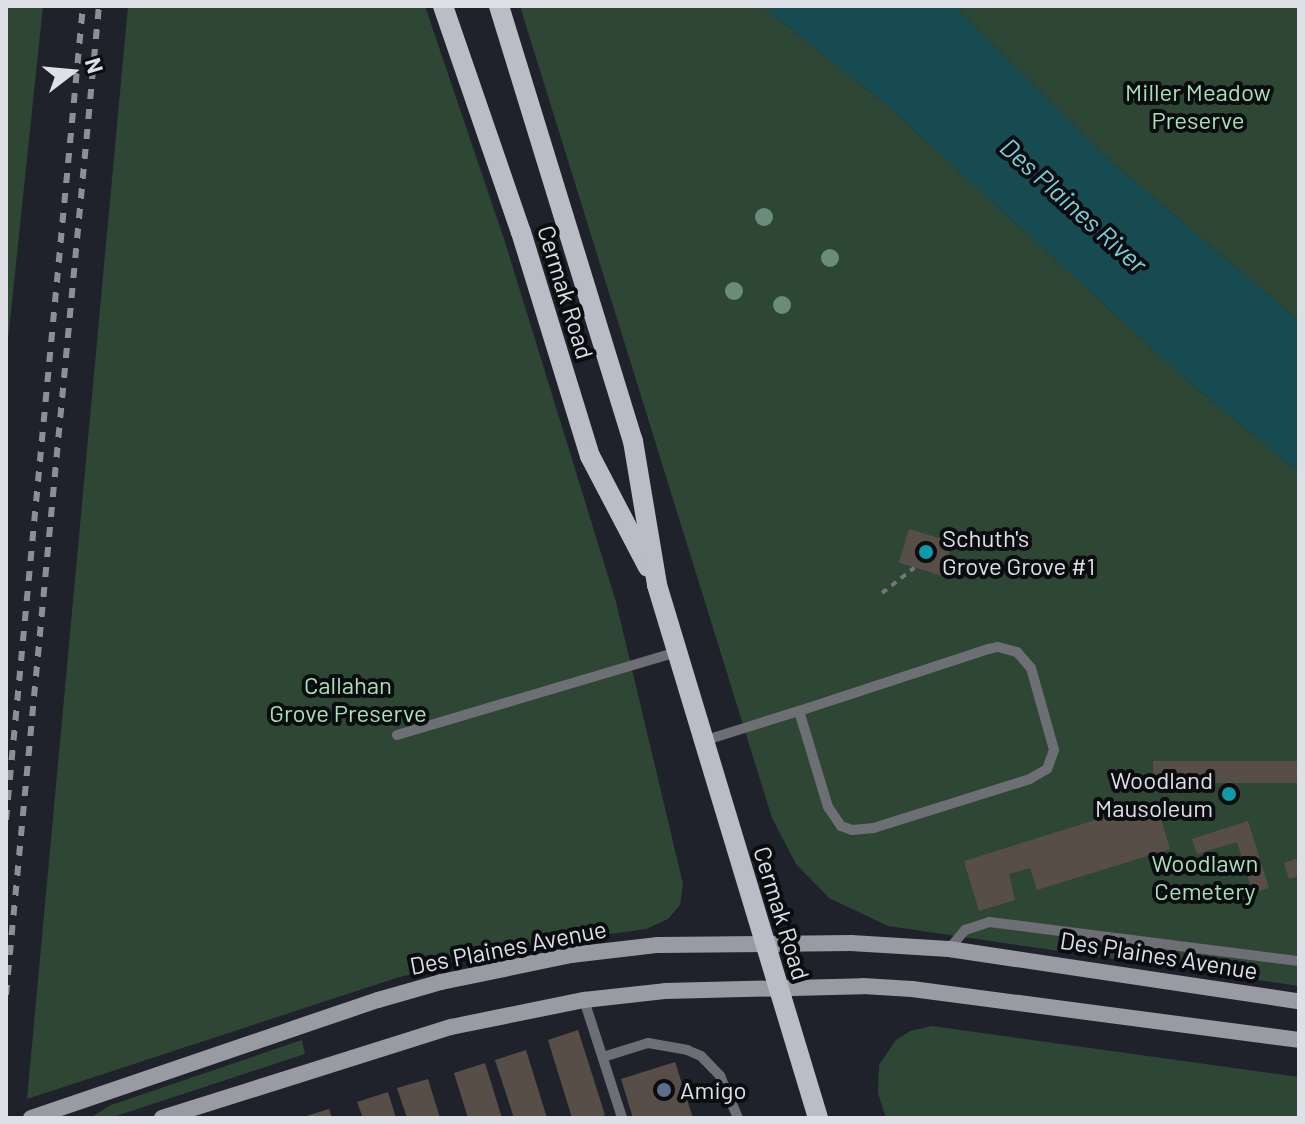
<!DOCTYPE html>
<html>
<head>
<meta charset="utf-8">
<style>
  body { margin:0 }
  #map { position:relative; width:1305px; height:1124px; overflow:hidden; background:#20222b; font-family:Barlow,sans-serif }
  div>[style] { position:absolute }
  .green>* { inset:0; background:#2e4634 }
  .water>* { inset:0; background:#164c51 }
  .building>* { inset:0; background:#584e48; transform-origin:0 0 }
  .path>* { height:4px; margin-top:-2px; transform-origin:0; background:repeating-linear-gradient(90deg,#74767e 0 6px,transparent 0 12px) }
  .lane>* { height:10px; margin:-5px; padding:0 5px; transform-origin:5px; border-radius:5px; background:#6e6f74 }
  .secondary>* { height:16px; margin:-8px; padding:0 8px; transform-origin:8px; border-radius:8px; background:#999aa2 }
  .primary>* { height:20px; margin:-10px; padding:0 10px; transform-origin:10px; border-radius:10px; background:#babcc6 }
  .rail>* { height:6px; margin-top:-3px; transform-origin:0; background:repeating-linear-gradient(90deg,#8d8f97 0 10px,transparent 0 20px) }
  .trees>* { width:18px; height:18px; margin:-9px; border-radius:50%; background:#6a8c78 }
  .dots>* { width:22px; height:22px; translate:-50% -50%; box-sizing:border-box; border:4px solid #0b0c10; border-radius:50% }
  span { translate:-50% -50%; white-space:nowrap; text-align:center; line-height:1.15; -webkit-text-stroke:8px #0b0c10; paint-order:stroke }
  .park-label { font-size:24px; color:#a7e2b7 }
  .street-label { font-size:24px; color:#dee0e6 }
  .poi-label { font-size:24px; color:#dee0e6 }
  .left { translate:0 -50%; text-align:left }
  .right { translate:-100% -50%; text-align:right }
  .water-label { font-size:26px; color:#78d1d8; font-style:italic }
  .frame { position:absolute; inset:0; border:8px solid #dee0e6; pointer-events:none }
  .north { position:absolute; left:32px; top:32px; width:80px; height:80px; -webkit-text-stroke:6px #0b0c10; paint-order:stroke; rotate:74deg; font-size:22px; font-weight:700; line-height:32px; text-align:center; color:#dee0e6 }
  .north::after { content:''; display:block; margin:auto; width:28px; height:36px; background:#dee0e6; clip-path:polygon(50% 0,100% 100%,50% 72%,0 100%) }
</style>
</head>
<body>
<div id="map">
  <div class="green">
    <i style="clip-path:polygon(6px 6px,43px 6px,6px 359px)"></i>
    <i style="clip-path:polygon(128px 6px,425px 6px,505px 242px,616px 602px,683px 884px,680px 905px,668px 919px,646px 929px,520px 947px,396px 978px,27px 1099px)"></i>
    <i style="clip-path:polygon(520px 6px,762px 6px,890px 108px,1192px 385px,1299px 472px,1299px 986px,888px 926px,829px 898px,796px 864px,772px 818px)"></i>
    <i style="clip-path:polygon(954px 6px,1299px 6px,1299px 321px,1107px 158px)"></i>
    <i style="clip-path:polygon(932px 1026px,1299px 1077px,1299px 1118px,886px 1118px,878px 1093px,879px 1065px,896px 1040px,910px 1031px)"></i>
    <i style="clip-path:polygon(302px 1040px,305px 1054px,110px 1118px,90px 1118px,111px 1105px)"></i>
  </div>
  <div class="water">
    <i style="clip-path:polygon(762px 6px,954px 6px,1107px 158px,1299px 321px,1299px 472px,1192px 385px,890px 108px)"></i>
  </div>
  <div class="building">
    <i style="left:909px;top:529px;width:45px;height:35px;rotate:17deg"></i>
    <i style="left:1299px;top:761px;width:22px;height:146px;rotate:90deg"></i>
    <i style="clip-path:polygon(1156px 801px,1170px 849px,1037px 890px,1030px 868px,1009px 874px,1015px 900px,979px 911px,964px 861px)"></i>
    <i style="clip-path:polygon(1248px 821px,1269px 888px,1253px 893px,1237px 842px,1197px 854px,1192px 839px)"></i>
    <i style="clip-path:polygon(1299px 858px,1299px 876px,1289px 879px,1284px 863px)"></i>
    <i style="clip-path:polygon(578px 1030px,605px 1115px,596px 1118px,572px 1118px,548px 1040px)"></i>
    <i style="clip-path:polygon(526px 1050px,547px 1118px,514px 1118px,495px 1060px)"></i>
    <i style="clip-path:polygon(675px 1062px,693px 1118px,633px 1118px,621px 1079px)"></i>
    <i style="clip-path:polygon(485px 1063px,502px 1118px,468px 1118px,454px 1073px)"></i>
    <i style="clip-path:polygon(428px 1079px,440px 1118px,407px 1118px,397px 1088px)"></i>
    <i style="clip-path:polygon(388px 1092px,396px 1118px,363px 1118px,357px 1102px)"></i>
    <i style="clip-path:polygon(329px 1109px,332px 1118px,303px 1118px,303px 1117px)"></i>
  </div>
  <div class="path">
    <i style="left:882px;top:593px;width:41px;rotate:-38deg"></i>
  </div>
  <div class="lane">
    <i style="left:397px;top:735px;width:292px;rotate:-16.5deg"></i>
    <i style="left:703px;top:741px;width:101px;rotate:-17.4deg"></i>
    <i style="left:799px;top:711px;width:200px;rotate:-18.1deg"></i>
    <i style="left:989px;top:649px;width:9px;rotate:-13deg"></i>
    <i style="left:998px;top:647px;width:20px;rotate:15deg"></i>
    <i style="left:1017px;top:652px;width:21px;rotate:49deg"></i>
    <i style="left:1031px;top:668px;width:85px;rotate:74.3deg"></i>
    <i style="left:1054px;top:750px;width:20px;rotate:110deg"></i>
    <i style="left:1047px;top:769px;width:20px;rotate:150deg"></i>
    <i style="left:1030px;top:779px;width:164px;rotate:162.6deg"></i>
    <i style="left:874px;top:828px;width:22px;rotate:175deg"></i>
    <i style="left:852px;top:830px;width:12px;rotate:-160deg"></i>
    <i style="left:841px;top:826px;width:23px;rotate:-124deg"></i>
    <i style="left:828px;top:807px;width:100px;rotate:-106.8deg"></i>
    <i style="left:949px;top:949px;width:25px;rotate:-50deg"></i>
    <i style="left:965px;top:930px;width:25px;rotate:-18deg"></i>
    <i style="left:989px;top:922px;width:312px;rotate:7.2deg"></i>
    <i style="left:584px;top:1000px;width:124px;rotate:72.1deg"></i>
    <i style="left:603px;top:1057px;width:47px;rotate:-17.3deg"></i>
    <i style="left:648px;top:1043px;width:40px;rotate:10deg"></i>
    <i style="left:687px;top:1050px;width:15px;rotate:23deg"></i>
    <i style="left:701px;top:1056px;width:28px;rotate:46deg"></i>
    <i style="left:720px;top:1076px;width:46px;rotate:66.8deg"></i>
  </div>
  <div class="secondary">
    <i style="left:31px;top:1118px;width:367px;rotate:-18.8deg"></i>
    <i style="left:378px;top:1000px;width:66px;rotate:-15.9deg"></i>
    <i style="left:441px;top:982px;width:133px;rotate:-11.7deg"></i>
    <i style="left:571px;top:955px;width:88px;rotate:-6.6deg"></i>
    <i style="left:658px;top:945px;width:193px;rotate:-0.6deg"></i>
    <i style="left:851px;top:943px;width:98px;rotate:3.5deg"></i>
    <i style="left:949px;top:949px;width:354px;rotate:8.5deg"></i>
    <i style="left:162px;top:1118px;width:303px;rotate:-17.5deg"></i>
    <i style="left:451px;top:1027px;width:136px;rotate:-11.5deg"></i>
    <i style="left:584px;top:1000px;width:81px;rotate:-6.3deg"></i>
    <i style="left:665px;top:991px;width:198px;rotate:-1.4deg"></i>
    <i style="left:863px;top:986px;width:49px;rotate:3.5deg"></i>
    <i style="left:912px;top:989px;width:390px;rotate:7.5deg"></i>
  </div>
  <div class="primary">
    <i style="left:443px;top:6px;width:239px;rotate:71deg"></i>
    <i style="left:521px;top:232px;width:234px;rotate:72.9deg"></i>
    <i style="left:590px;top:456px;width:125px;rotate:62.4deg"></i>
    <i style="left:499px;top:6px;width:455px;rotate:72.9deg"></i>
    <i style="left:633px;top:441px;width:146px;rotate:80.5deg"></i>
    <i style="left:657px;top:585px;width:557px;rotate:73.19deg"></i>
  </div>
  <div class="rail">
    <i style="left:6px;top:820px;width:818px;rotate:-84.6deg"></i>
    <i style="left:6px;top:995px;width:993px;rotate:-84.63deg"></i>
  </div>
  <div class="trees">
    <i style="left:764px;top:217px"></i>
    <i style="left:830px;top:258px"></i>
    <i style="left:734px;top:291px"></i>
    <i style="left:782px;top:305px"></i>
  </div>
  <div class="dots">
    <i style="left:926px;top:552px;background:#0f9aa8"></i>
    <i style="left:1229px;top:794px;background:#0f9aa8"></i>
    <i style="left:664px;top:1090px;background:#5c6f8a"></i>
  </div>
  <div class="park-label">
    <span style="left:1198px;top:106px">Miller Meadow<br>Preserve</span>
    <span style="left:348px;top:699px">Callahan<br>Grove Preserve</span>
    <span style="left:1205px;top:877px">Woodlawn<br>Cemetery</span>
  </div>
  <div class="street-label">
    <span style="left:566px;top:292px;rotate:73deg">Cermak Road</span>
    <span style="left:782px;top:913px;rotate:73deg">Cermak Road</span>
    <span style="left:508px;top:947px;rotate:-11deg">Des Plaines Avenue</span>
    <span style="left:1159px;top:955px;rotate:9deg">Des Plaines Avenue</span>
  </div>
  <div class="poi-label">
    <span class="left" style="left:942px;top:552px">Schuth's<br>Grove Grove #1</span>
    <span class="right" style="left:1213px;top:794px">Woodland<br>Mausoleum</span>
    <span class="left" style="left:680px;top:1090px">Amigo</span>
  </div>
  <div class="water-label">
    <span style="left:1074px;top:205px;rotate:42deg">Des Plaines River</span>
  </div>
  <div class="frame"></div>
  <div class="north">N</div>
</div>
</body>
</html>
